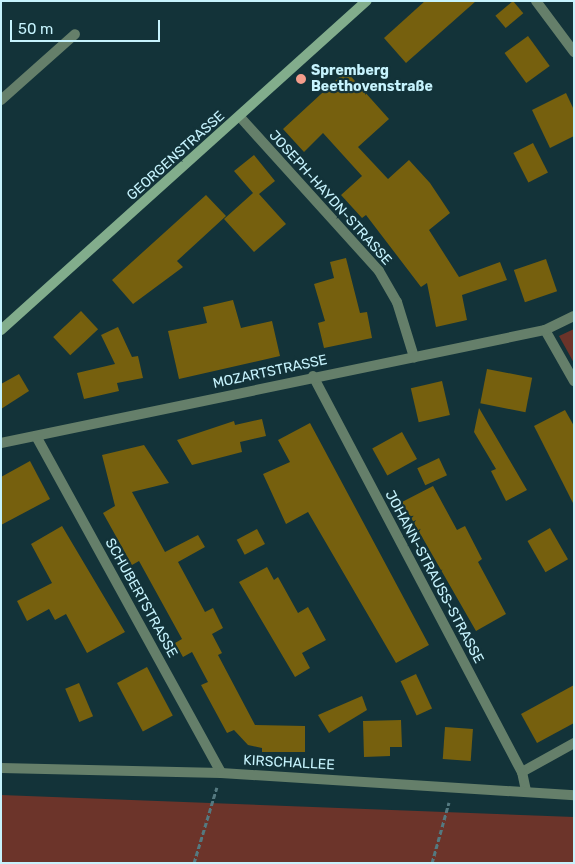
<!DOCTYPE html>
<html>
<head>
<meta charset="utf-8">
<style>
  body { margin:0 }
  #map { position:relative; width:575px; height:864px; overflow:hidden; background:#133339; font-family:Rubik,sans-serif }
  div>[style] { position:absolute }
  .green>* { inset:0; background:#6c342a }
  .building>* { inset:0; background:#76600e; transform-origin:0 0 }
  .path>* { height:3px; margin-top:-1.5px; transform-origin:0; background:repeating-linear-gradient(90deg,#547980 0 5px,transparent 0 7.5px) }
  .lane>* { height:10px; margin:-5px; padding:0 5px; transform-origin:5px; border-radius:5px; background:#657f6a }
  .street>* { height:10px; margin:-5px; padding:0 5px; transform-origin:5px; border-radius:5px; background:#657f6a }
  .secondary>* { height:10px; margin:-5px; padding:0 5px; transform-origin:5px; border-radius:5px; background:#82ad8c }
  .dots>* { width:14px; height:14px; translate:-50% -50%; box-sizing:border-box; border:2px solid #133339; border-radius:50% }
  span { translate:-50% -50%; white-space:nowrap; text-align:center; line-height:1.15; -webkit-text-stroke:4.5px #133339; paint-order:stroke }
  .poi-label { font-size:14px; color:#c6f3fd; font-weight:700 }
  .left { translate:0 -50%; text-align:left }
  .street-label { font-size:14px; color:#c6f3fd }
  .frame { position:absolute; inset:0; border:2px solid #c6f3fd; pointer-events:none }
  .scale { position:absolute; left:10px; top:20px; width:150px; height:22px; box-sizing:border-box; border:2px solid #c6f3fd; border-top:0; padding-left:6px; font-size:15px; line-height:18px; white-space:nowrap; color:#c6f3fd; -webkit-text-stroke:4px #133339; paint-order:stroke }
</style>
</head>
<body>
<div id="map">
  <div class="green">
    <i style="clip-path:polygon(574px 329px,574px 363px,559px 336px)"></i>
    <i style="clip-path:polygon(1px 795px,574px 817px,574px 863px,1px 863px)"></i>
  </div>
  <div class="building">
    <i style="clip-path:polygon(425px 1px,476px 1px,406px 63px,384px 38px)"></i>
    <i style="left:513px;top:1px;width:16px;height:23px;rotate:50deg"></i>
    <i style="left:528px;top:36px;width:37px;height:29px;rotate:54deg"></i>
    <i style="clip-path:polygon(346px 71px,389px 119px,358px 147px,388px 179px,409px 160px,430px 183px,450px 213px,429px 230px,459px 277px,500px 262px,507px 280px,462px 295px,467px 320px,436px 327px,427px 283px,421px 287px,366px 215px,362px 218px,341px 195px,362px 176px,323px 133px,304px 152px,283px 129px)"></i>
    <i style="clip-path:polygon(566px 93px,574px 110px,574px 136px,550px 148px,532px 110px)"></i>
    <i style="left:533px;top:143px;width:33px;height:22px;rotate:63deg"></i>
    <i style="clip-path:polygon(254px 155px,275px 181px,259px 194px,286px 224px,254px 252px,224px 219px,253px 193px,234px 171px)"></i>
    <i style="clip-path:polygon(206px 195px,226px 216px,177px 261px,183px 267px,133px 304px,112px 280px)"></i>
    <i style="clip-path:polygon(346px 258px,360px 313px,367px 312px,372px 338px,324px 348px,318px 323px,325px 321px,314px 284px,334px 278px,330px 262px)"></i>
    <i style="left:546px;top:259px;width:34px;height:34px;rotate:71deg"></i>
    <i style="clip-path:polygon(233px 300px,241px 328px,272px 321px,280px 356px,179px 379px,168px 331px,207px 323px,203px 307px)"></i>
    <i style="left:81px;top:311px;width:25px;height:38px;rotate:47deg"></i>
    <i style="clip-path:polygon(118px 327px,132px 357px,138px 356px,143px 378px,117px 383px,119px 391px,84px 399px,77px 373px,115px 364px,101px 335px)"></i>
    <i style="left:487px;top:369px;width:46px;height:35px;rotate:11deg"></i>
    <i style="clip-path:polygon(19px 374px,29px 391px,1px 409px,1px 384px)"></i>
    <i style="left:442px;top:381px;width:35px;height:32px;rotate:77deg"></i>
    <i style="clip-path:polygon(479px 408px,527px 490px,506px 501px,491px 471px,496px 469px,474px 432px)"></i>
    <i style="clip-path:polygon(565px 410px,574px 426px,574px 505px,534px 426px)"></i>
    <i style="clip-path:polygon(262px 419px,266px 436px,240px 442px,242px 452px,192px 465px,177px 440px,234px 421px,235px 425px)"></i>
    <i style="clip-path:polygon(310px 423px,429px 645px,396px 663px,308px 512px,286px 524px,263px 474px,290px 462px,278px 440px)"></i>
    <i style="left:402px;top:432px;width:31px;height:34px;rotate:61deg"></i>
    <i style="clip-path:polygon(144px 445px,169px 483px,132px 492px,165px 552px,198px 535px,205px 547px,178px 562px,205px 612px,213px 608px,223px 628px,212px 634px,222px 653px,218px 655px,255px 725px,305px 726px,305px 752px,262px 752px,262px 748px,248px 745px,234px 730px,227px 733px,201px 685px,208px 682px,192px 652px,183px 657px,175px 643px,182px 639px,139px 561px,132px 565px,103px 513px,115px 506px,102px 455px)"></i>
    <i style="left:439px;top:458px;width:19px;height:24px;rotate:65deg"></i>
    <i style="clip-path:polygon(30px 461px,50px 499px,1px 525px,1px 477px)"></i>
    <i style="clip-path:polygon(433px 486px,457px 530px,465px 526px,482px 559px,478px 562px,506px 614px,476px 631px,402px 502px)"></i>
    <i style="clip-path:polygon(62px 526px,125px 632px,87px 653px,66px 614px,55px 620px,49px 609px,27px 621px,17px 601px,52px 583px,31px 544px)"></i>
    <i style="left:550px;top:528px;width:36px;height:26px;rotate:60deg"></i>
    <i style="left:257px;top:529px;width:17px;height:23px;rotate:62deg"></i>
    <i style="clip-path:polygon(267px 567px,274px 580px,278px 577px,298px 613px,308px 607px,326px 640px,302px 653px,310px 668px,295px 677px,239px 582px)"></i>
    <i style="left:147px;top:667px;width:55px;height:34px;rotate:62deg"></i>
    <i style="left:416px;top:674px;width:38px;height:17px;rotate:65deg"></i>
    <i style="left:79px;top:683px;width:36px;height:15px;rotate:67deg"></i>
    <i style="clip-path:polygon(574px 685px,574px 723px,537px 743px,521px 714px)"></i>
    <i style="clip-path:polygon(362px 696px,367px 710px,329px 733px,318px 715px)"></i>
    <i style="clip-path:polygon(401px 720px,402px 747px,390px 747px,390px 756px,364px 757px,363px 721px)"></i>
    <i style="left:445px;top:727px;width:28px;height:32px;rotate:4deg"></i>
  </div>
  <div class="path">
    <i style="left:194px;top:863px;width:79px;rotate:-73.2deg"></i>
    <i style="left:432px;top:863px;width:63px;rotate:-74.4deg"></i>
  </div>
  <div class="lane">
    <i style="left:1px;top:100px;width:99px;rotate:-41.7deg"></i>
    <i style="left:522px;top:772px;width:60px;rotate:-29.1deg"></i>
  </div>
  <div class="street">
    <i style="left:536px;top:1px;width:64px;rotate:53.3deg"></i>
    <i style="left:240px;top:117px;width:207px;rotate:47.9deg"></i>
    <i style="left:379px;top:271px;width:36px;rotate:60deg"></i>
    <i style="left:397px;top:302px;width:58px;rotate:72.8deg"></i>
    <i style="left:545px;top:330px;width:59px;rotate:60.4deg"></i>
    <i style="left:313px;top:376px;width:448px;rotate:62.2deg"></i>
    <i style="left:522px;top:772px;width:19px;rotate:78deg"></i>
    <i style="left:36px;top:436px;width:384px;rotate:61.2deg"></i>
    <i style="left:1px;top:443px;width:556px;rotate:-11.73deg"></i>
    <i style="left:545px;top:330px;width:32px;rotate:-26deg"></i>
    <i style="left:1px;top:768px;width:220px;rotate:1.3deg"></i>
    <i style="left:221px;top:773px;width:354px;rotate:3.6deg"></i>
  </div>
  <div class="secondary">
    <i style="left:1px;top:330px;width:492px;rotate:-42deg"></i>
  </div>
  <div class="dots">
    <i style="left:301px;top:79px;background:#f49d8c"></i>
  </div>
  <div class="poi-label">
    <span class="left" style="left:311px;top:79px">Spremberg<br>Beethovenstraße</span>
  </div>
  <div class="street-label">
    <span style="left:176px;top:156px;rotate:-42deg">GEORGENSTRASSE</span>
    <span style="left:330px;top:198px;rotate:48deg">JOSEPH-HAYDN-STRASSE</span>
    <span style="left:270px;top:372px;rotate:-12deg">MOZARTSTRASSE</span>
    <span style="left:434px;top:577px;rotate:62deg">JOHANN-STRAUSS-STRASSE</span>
    <span style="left:141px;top:598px;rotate:61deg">SCHUBERTSTRASSE</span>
    <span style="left:289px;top:763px;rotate:3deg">KIRSCHALLEE</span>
  </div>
  <div class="frame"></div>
  <div class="scale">50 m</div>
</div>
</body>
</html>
